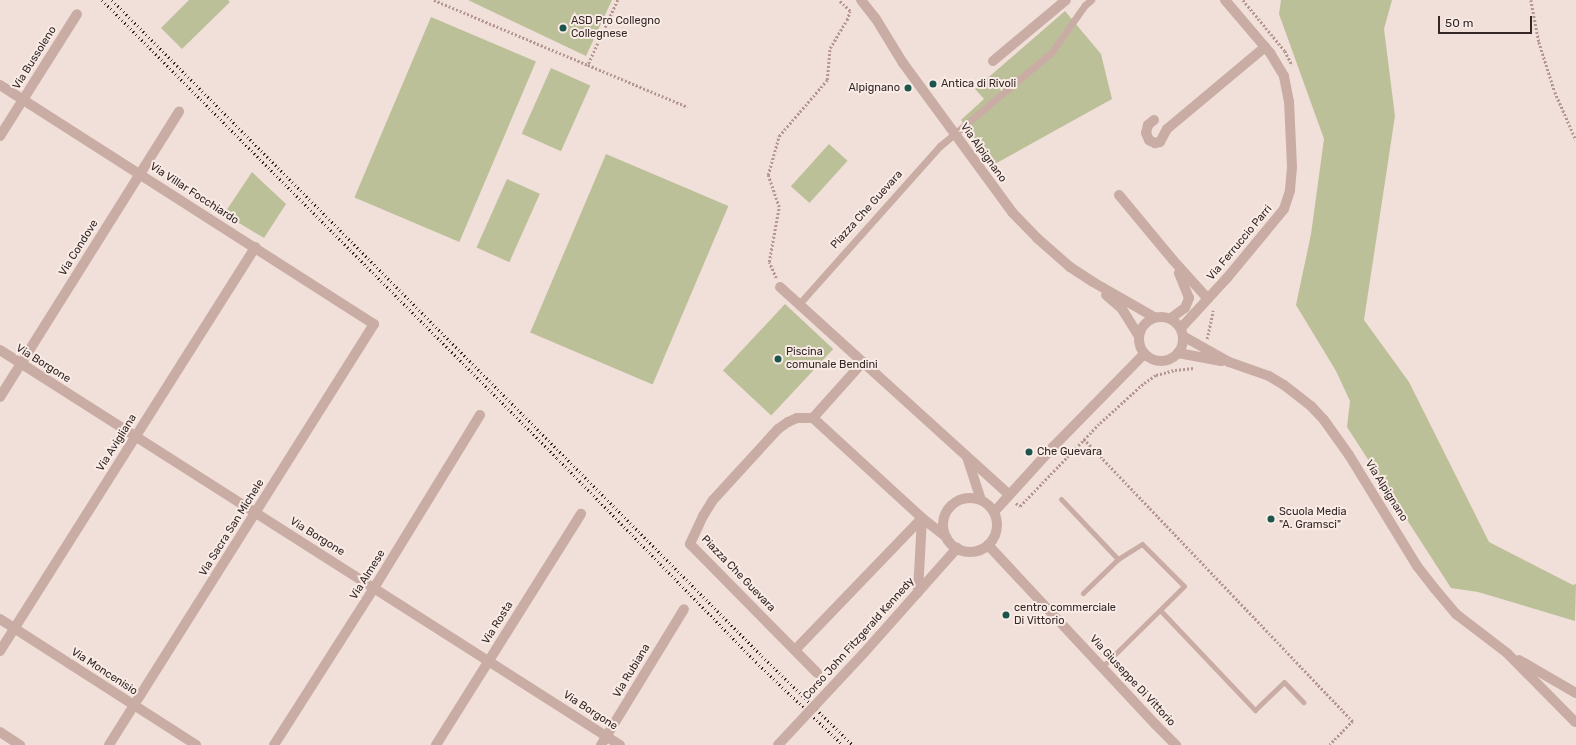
<!DOCTYPE html>
<html>
<head>
<meta charset="utf-8">
<style>
  body { margin:0 }
  #map { position:relative; width:1576px; height:745px; overflow:hidden; background:#f1e0d9; font-family:Rubik,sans-serif }
  div>[style] { position:absolute }
  .green>* { inset:0; background:#bcc099; transform-origin:0 0 }
  .path>* { height:2.5px; margin-top:-1.25px; transform-origin:0; background:repeating-linear-gradient(90deg,#b4978f 0 2px,transparent 0 4px) }
  .service>* { height:5px; margin:-2.5px; padding:0 2.5px; transform-origin:2.5px; border-radius:2.5px; background:#c9ada5 }
  .pedestrian>* { height:7px; margin:-3.5px; padding:0 3.5px; transform-origin:3.5px; border-radius:3.5px; background:#c9ada5 }
  .minor>* { height:10px; margin:-5px; padding:0 5px; transform-origin:5px; border-radius:5px; background:#c9ada5 }
  .tertiary>* { height:10px; margin:-5px; padding:0 5px; transform-origin:5px; border-radius:5px; background:#c9ada5 }
  .tertiary>.ring { margin:-5px; padding:0; box-sizing:content-box; background:none; border:10px solid #c9ada5; border-radius:50% }
  .rail>* { height:3px; margin-top:-1.5px; transform-origin:0; background:repeating-linear-gradient(90deg,#342726 0 1px,transparent 0 4px) }
  .tertiary-bridge>* { height:10px; margin:-5px; padding:0 5px; transform-origin:5px; border-radius:5px; background:#c9ada5 }
  .dots>* { width:11px; height:11px; translate:-50% -50%; box-sizing:border-box; border:2px solid #f9ebe5; border-radius:50% }
  span { translate:-50% -50%; white-space:nowrap; text-align:center; line-height:1.15; -webkit-text-stroke:4px #f9ebe5; paint-order:stroke }
  .poi-label { font-size:11px; color:#342726 }
  .left { translate:0 -50%; text-align:left }
  .right { translate:-100% -50%; text-align:right }
  .street-label { font-size:11px; color:#342726 }
  .scale { position:absolute; left:1438px; top:16px; width:94px; height:18px; box-sizing:border-box; border:2px solid #342726; border-top:0; padding-left:5px; font-size:12px; line-height:14px; white-space:nowrap; color:#342726; -webkit-text-stroke:3px #f9ebe5; paint-order:stroke }
</style>
</head>
<body>
<div id="map">
  <div class="green">
    <i style="clip-path:polygon(189px 0,228px 0,230px 2px,182px 49px,161px 28px)"></i>
    <i style="clip-path:polygon(468px 0,612px 0,586px 56px)"></i>
    <i style="clip-path:polygon(1281px 0,1392px 0,1384px 29px,1395px 116px,1364px 320px,1409px 382px,1489px 542px,1573px 585px,1576px 584px,1575px 621px,1478px 592px,1451px 588px,1347px 427px,1350px 401px,1336px 371px,1296px 305px,1311px 234px,1324px 139px,1279px 14px)"></i>
    <i style="clip-path:polygon(1065px 11px,1101px 54px,1112px 99px,993px 165px,961px 120px,984px 99px,975px 89px)"></i>
    <i style="left:431px;top:17px;width:114px;height:196px;rotate:23deg"></i>
    <i style="left:551px;top:68px;width:43px;height:72px;rotate:24deg"></i>
    <i style="left:829px;top:144px;width:25px;height:57px;rotate:42deg"></i>
    <i style="left:606px;top:154px;width:133px;height:194px;rotate:23deg"></i>
    <i style="clip-path:polygon(252px 172px,286px 204px,264px 238px,224px 214px)"></i>
    <i style="left:507px;top:179px;width:36px;height:75px;rotate:24deg"></i>
    <i style="left:785px;top:304px;width:66px;height:91px;rotate:43deg"></i>
  </div>
  <div class="path">
    <i style="left:434px;top:0;width:167px;rotate:22.9deg"></i>
    <i style="left:618px;top:0;width:72px;rotate:114.8deg"></i>
    <i style="left:588px;top:65px;width:108px;rotate:22.8deg"></i>
    <i style="left:1243px;top:0;width:66px;rotate:50.5deg"></i>
    <i style="left:1285px;top:51px;width:16px;rotate:63deg"></i>
    <i style="left:1531px;top:0;width:43px;rotate:79.2deg"></i>
    <i style="left:1539px;top:42px;width:52px;rotate:72.3deg"></i>
    <i style="left:1555px;top:92px;width:52px;rotate:66.4deg"></i>
    <i style="left:776px;top:278px;width:17px;rotate:-114deg"></i>
    <i style="left:769px;top:262px;width:56px;rotate:-79.7deg"></i>
    <i style="left:779px;top:207px;width:34px;rotate:-109deg"></i>
    <i style="left:768px;top:175px;width:41px;rotate:-74.2deg"></i>
    <i style="left:779px;top:136px;width:74px;rotate:-49.4deg"></i>
    <i style="left:827px;top:80px;width:32px;rotate:-85deg"></i>
    <i style="left:830px;top:48px;width:33px;rotate:-59deg"></i>
    <i style="left:847px;top:20px;width:9px;rotate:-72deg"></i>
    <i style="left:850px;top:11px;width:16px;rotate:-137deg"></i>
    <i style="left:1207px;top:339px;width:29px;rotate:-78deg"></i>
    <i style="left:1084px;top:439px;width:390px;rotate:46.4deg"></i>
    <i style="left:1353px;top:721px;width:33px;rotate:134deg"></i>
    <i style="left:1016px;top:503px;width:5px;rotate:37deg"></i>
    <i style="left:1020px;top:506px;width:115px;rotate:-46.1deg"></i>
    <i style="left:1100px;top:423px;width:59px;rotate:-42.3deg"></i>
    <i style="left:1144px;top:383px;width:14px;rotate:-34deg"></i>
    <i style="left:1156px;top:375px;width:20px;rotate:-15deg"></i>
    <i style="left:1175px;top:370px;width:19px;rotate:-6deg"></i>
  </div>
  <div class="service">
    <i style="left:1061px;top:499px;width:83px;rotate:46.5deg"></i>
    <i style="left:1118px;top:559px;width:49px;rotate:135.8deg"></i>
    <i style="left:1160px;top:610px;width:138px;rotate:46.5deg"></i>
    <i style="left:1255px;top:710px;width:40px;rotate:-44deg"></i>
    <i style="left:1284px;top:682px;width:28px;rotate:46deg"></i>
    <i style="left:1102px;top:667px;width:115px;rotate:-44.6deg"></i>
    <i style="left:1184px;top:586px;width:59px;rotate:-135deg"></i>
    <i style="left:1142px;top:544px;width:28px;rotate:148deg"></i>
  </div>
  <div class="pedestrian">
    <i style="left:799px;top:304px;width:212px;rotate:-48.3deg"></i>
    <i style="left:940px;top:146px;width:145px;rotate:-40deg"></i>
    <i style="left:1051px;top:53px;width:59px;rotate:-54.7deg"></i>
    <i style="left:1085px;top:5px;width:8px;rotate:-40deg"></i>
  </div>
  <div class="minor">
    <i style="left:993px;top:61px;width:95px;rotate:-39.9deg"></i>
    <i style="left:0;top:85px;width:444px;rotate:32.6deg"></i>
    <i style="left:374px;top:324px;width:497px;rotate:122.2deg"></i>
    <i style="left:1154px;top:120px;width:8px;rotate:140deg"></i>
    <i style="left:1148px;top:125px;width:8px;rotate:104deg"></i>
    <i style="left:1146px;top:133px;width:8px;rotate:67deg"></i>
    <i style="left:1149px;top:140px;width:7px;rotate:27deg"></i>
    <i style="left:1155px;top:143px;width:5px;rotate:-11deg"></i>
    <i style="left:1160px;top:142px;width:15px;rotate:-62deg"></i>
    <i style="left:1167px;top:129px;width:128px;rotate:-39.9deg"></i>
    <i style="left:0;top:136px;width:144px;rotate:-57.7deg"></i>
    <i style="left:1119px;top:195px;width:85px;rotate:50.3deg"></i>
    <i style="left:1173px;top:260px;width:52px;rotate:48.1deg"></i>
    <i style="left:780px;top:287px;width:309px;rotate:42.2deg"></i>
    <i style="left:1171px;top:318px;width:17px;rotate:-36deg"></i>
    <i style="left:1185px;top:308px;width:11px;rotate:-68deg"></i>
    <i style="left:1189px;top:298px;width:27px;rotate:-112deg"></i>
    <i style="left:1181px;top:328px;width:68px;rotate:-47.4deg"></i>
    <i style="left:1227px;top:278px;width:89px;rotate:-50.4deg"></i>
    <i style="left:1284px;top:209px;width:20px;rotate:-72deg"></i>
    <i style="left:1290px;top:190px;width:23px;rotate:-85deg"></i>
    <i style="left:1292px;top:167px;width:65px;rotate:-92.6deg"></i>
    <i style="left:1289px;top:102px;width:26px;rotate:-101deg"></i>
    <i style="left:1284px;top:76px;width:26px;rotate:-121deg"></i>
    <i style="left:1271px;top:54px;width:71px;rotate:-130.4deg"></i>
    <i style="left:0;top:350px;width:735px;rotate:32.5deg"></i>
    <i style="left:863px;top:362px;width:75px;rotate:131.8deg"></i>
    <i style="left:813px;top:418px;width:148px;rotate:42.5deg"></i>
    <i style="left:922px;top:518px;width:31px;rotate:38deg"></i>
    <i style="left:0;top:397px;width:337px;rotate:-57.9deg"></i>
    <i style="left:813px;top:418px;width:16px;rotate:180deg"></i>
    <i style="left:797px;top:418px;width:10px;rotate:156deg"></i>
    <i style="left:788px;top:422px;width:12px;rotate:145deg"></i>
    <i style="left:778px;top:429px;width:96px;rotate:132.5deg"></i>
    <i style="left:713px;top:500px;width:19px;rotate:122deg"></i>
    <i style="left:703px;top:516px;width:31px;rotate:115deg"></i>
    <i style="left:690px;top:544px;width:181px;rotate:45.4deg"></i>
    <i style="left:967px;top:457px;width:45px;rotate:72deg"></i>
    <i style="left:988px;top:545px;width:245px;rotate:47deg"></i>
    <i style="left:1155px;top:724px;width:30px;rotate:45deg"></i>
    <i style="left:918px;top:592px;width:74px;rotate:-86.9deg"></i>
    <i style="left:0;top:619px;width:233px;rotate:32.7deg"></i>
    <i style="left:795px;top:650px;width:183px;rotate:-46.1deg"></i>
    <i style="left:0;top:651px;width:478px;rotate:-57.7deg"></i>
    <i style="left:0;top:732px;width:24px;rotate:33deg"></i>
    <i style="left:274px;top:745px;width:186px;rotate:-57.5deg"></i>
    <i style="left:374px;top:588px;width:203px;rotate:-58.5deg"></i>
    <i style="left:436px;top:745px;width:273px;rotate:-57.9deg"></i>
    <i style="left:601px;top:745px;width:159px;rotate:-58.6deg"></i>
  </div>
  <div class="tertiary">
    <i style="left:861px;top:0;width:24px;rotate:52deg"></i>
    <i style="left:876px;top:19px;width:52px;rotate:58.5deg"></i>
    <i style="left:903px;top:63px;width:185px;rotate:53.8deg"></i>
    <i style="left:1012px;top:212px;width:36px;rotate:46deg"></i>
    <i style="left:1037px;top:238px;width:44px;rotate:41.3deg"></i>
    <i style="left:1070px;top:267px;width:27px;rotate:33deg"></i>
    <i style="left:1093px;top:282px;width:70px;rotate:29.8deg"></i>
    <i style="left:1106px;top:295px;width:21px;rotate:41deg"></i>
    <i style="left:1122px;top:309px;width:31px;rotate:58deg"></i>
    <i class="ring" style="left:1139px;top:317px;width:34px;height:34px"></i>
    <i style="left:1183px;top:336px;width:53px;rotate:29.5deg"></i>
    <i style="left:1229px;top:362px;width:42px;rotate:19.3deg"></i>
    <i style="left:1269px;top:376px;width:17px;rotate:31deg"></i>
    <i style="left:1284px;top:385px;width:34px;rotate:38deg"></i>
    <i style="left:1311px;top:406px;width:19px;rotate:47deg"></i>
    <i style="left:1324px;top:420px;width:43px;rotate:54.5deg"></i>
    <i style="left:1349px;top:455px;width:130px;rotate:58.5deg"></i>
    <i style="left:1417px;top:566px;width:29px;rotate:52deg"></i>
    <i style="left:1435px;top:589px;width:33px;rotate:50deg"></i>
    <i style="left:1456px;top:614px;width:64px;rotate:37.4deg"></i>
    <i style="left:1507px;top:653px;width:97px;rotate:45.4deg"></i>
    <i style="left:1178px;top:353px;width:44px;rotate:10.5deg"></i>
    <i class="ring" style="left:943px;top:498px;width:44px;height:44px"></i>
    <i style="left:994px;top:512px;width:86px;rotate:-47.8deg"></i>
    <i style="left:1052px;top:448px;width:132px;rotate:-45.6deg"></i>
    <i style="left:863px;top:654px;width:142px;rotate:-48.4deg"></i>
    <i style="left:1519px;top:660px;width:66px;rotate:30.1deg"></i>
  </div>
  <div class="rail">
    <i style="left:102px;top:0;width:646px;rotate:45.19deg"></i>
    <i style="left:557px;top:458px;width:285px;rotate:45.7deg"></i>
    <i style="left:756px;top:662px;width:120px;rotate:43.7deg"></i>
    <i style="left:112px;top:0;width:923px;rotate:45.26deg"></i>
    <i style="left:762px;top:656px;width:127px;rotate:44.4deg"></i>
  </div>
  <div class="tertiary-bridge">
    <i style="left:778px;top:745px;width:125px;rotate:-47deg"></i>
  </div>
  <div class="dots">
    <i style="left:563px;top:28px;background:#1c554c"></i>
    <i style="left:933px;top:84px;background:#1c554c"></i>
    <i style="left:908px;top:88px;background:#1c554c"></i>
    <i style="left:778px;top:359px;background:#1c554c"></i>
    <i style="left:1029px;top:452px;background:#1c554c"></i>
    <i style="left:1271px;top:519px;background:#1c554c"></i>
    <i style="left:1006px;top:615px;background:#1c554c"></i>
  </div>
  <div class="poi-label">
    <span class="left" style="left:571px;top:28px">ASD Pro Collegno<br>Collegnese</span>
    <span class="left" style="left:941px;top:84px">Antica di Rivoli</span>
    <span class="right" style="left:900px;top:88px">Alpignano</span>
    <span class="left" style="left:786px;top:359px">Piscina<br>comunale Bendini</span>
    <span class="left" style="left:1037px;top:452px">Che Guevara</span>
    <span class="left" style="left:1279px;top:519px">Scuola Media<br>"A. Gramsci"</span>
    <span class="left" style="left:1014px;top:615px">centro commerciale<br>Di Vittorio</span>
  </div>
  <div class="street-label">
    <span style="left:35px;top:58px;rotate:-58deg">Via Bussoleno</span>
    <span style="left:983px;top:153px;rotate:54deg">Via Alpignano</span>
    <span style="left:194px;top:194px;rotate:33deg">Via Villar Focchiardo</span>
    <span style="left:867px;top:210px;rotate:-48deg">Piazza Che Guevara</span>
    <span style="left:1240px;top:243px;rotate:-50deg">Via Ferruccio Parri</span>
    <span style="left:79px;top:248px;rotate:-58deg">Via Condove</span>
    <span style="left:43px;top:364px;rotate:32deg">Via Borgone</span>
    <span style="left:117px;top:443px;rotate:-58deg">Via Avigliana</span>
    <span style="left:1386px;top:491px;rotate:58deg">Via Alpignano</span>
    <span style="left:232px;top:528px;rotate:-58deg">Via Sacra San Michele</span>
    <span style="left:317px;top:537px;rotate:32deg">Via Borgone</span>
    <span style="left:738px;top:574px;rotate:46deg">Piazza Che Guevara</span>
    <span style="left:368px;top:575px;rotate:-58deg">Via Almese</span>
    <span style="left:498px;top:623px;rotate:-58deg">Via Rosta</span>
    <span style="left:859px;top:639px;rotate:-48deg">Corso John Fitzgerald Kennedy</span>
    <span style="left:632px;top:671px;rotate:-59deg">Via Rubiana</span>
    <span style="left:104px;top:672px;rotate:33deg">Via Moncenisio</span>
    <span style="left:1132px;top:681px;rotate:47deg">Via Giuseppe Di Vittorio</span>
    <span style="left:590px;top:711px;rotate:33deg">Via Borgone</span>
  </div>
  <div class="scale">50 m</div>
</div>
</body>
</html>
